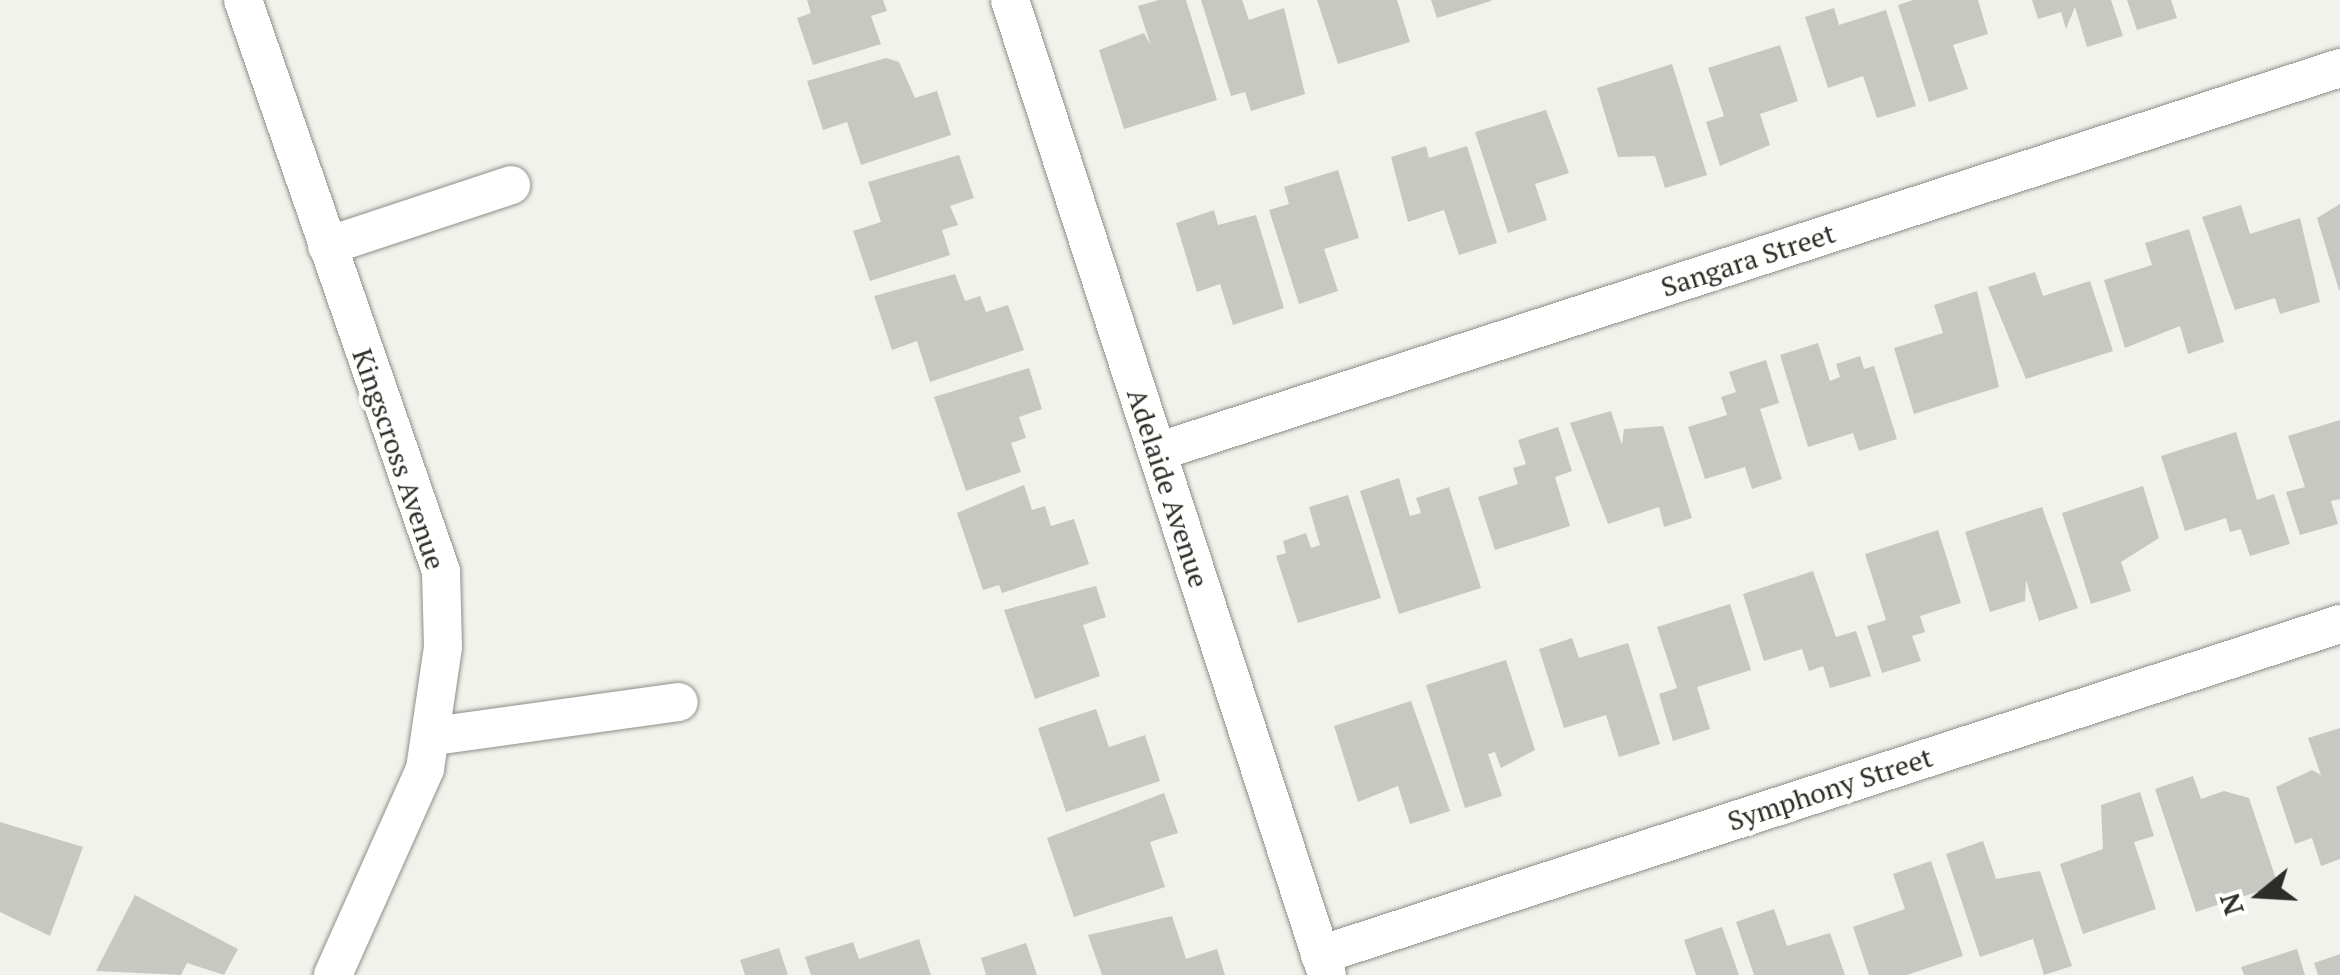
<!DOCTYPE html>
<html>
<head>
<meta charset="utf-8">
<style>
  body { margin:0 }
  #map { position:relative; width:2340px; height:975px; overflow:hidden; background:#f2f2ed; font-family:"PT Serif",serif }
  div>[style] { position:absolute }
  .building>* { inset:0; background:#c8c8c2 }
  .roads { filter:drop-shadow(0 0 2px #8e8e88) drop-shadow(0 0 2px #8e8e88) }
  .street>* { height:38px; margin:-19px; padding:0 19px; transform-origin:19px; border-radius:19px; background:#fff }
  span { translate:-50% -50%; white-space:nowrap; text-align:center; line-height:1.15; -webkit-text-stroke:9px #fffffe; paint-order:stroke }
  .street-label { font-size:28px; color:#2c2c2a }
  .north { position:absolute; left:2210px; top:845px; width:100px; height:100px; -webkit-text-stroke:8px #fffffe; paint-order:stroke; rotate:252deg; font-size:28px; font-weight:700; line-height:40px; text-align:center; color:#2c2c2a }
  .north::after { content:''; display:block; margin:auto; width:35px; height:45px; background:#2c2c2a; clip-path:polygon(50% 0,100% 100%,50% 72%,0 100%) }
</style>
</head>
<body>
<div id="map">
  <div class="building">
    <i style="clip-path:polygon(807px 0,883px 0,887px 11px,871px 16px,881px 44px,813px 65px,797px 18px,811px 13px)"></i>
    <i style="clip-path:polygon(1159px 0,1186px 0,1217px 100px,1124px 129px,1099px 50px,1144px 33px,1151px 46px,1138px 6px)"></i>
    <i style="clip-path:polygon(1201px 0,1242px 0,1249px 20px,1284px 8px,1305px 94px,1251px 111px,1245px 92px,1231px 96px)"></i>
    <i style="clip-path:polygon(1317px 0,1397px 0,1410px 42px,1338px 64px)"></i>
    <i style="clip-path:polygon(1431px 0,1491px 0,1491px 1px,1437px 18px)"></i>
    <i style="clip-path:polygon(1913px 0,1978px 0,1988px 34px,1953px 45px,1968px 89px,1929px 102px,1898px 5px)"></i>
    <i style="clip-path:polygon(2032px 0,2111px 0,2123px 36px,2087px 47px,2075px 7px,2066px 29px,2061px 12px,2038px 19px)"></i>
    <i style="clip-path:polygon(2127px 0,2171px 0,2177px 18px,2137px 30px)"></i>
    <i style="clip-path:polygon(1834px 8px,1839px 25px,1886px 10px,1916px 106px,1877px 118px,1863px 76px,1828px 88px,1805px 17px)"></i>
    <i style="clip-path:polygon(1780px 45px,1798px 101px,1760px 114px,1770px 145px,1720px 166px,1706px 122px,1724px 116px,1708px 68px)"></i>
    <i style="clip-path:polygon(886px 58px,899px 62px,915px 98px,937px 91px,951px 135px,861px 165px,847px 122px,823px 130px,807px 81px)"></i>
    <i style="clip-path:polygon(1672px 64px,1707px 175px,1665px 188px,1655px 156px,1618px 157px,1597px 88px)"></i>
    <i style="clip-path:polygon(1546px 110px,1569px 173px,1535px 184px,1547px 220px,1508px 233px,1475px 132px)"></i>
    <i style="clip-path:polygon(1426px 146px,1429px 158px,1467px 146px,1497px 243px,1459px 255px,1444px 210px,1408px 222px,1391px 157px)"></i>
    <i style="clip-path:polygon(959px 155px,974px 198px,950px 206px,958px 225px,942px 230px,950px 255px,870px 281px,853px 231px,881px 222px,868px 182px)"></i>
    <i style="clip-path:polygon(1338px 170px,1359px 238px,1324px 249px,1338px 291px,1299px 304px,1269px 210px,1289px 204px,1284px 187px)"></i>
    <i style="clip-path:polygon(2340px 204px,2340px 290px,2339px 290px,2317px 218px)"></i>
    <i style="clip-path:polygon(2241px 205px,2250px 234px,2300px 218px,2320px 302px,2280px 314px,2275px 298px,2235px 310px,2202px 217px)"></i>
    <i style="clip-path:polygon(1214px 210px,1218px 225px,1256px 215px,1284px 308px,1233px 325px,1220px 284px,1197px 292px,1176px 223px)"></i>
    <i style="clip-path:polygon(2189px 229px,2224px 342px,2188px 354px,2180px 326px,2125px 348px,2104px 280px,2152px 265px,2145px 243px)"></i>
    <i style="clip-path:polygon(2035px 272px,2043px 296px,2090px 281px,2113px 351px,2026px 379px,1988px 287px)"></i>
    <i style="clip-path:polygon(955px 274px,965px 301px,980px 296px,986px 312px,1008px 305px,1024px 350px,930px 382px,917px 341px,892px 350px,874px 296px)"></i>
    <i style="clip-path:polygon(1977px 291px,1999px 387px,1914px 414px,1894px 348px,1943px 333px,1934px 305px)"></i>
    <i style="clip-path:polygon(1818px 343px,1830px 381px,1840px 377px,1836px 364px,1860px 356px,1864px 369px,1874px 366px,1897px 439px,1859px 451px,1853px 433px,1808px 447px,1780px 355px)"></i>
    <i style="clip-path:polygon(1766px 360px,1779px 403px,1760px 409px,1782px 479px,1752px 489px,1745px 467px,1705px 479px,1688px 427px,1727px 415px,1721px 397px,1736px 392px,1729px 372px)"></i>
    <i style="clip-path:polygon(1029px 368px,1042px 409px,1019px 417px,1026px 438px,1011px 443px,1021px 472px,966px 491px,934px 397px)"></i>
    <i style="clip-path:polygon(1611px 411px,1622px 445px,1624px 429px,1663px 426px,1692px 518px,1664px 527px,1659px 507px,1608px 524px,1570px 423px)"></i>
    <i style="clip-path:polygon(2340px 420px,2340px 499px,2331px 501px,2338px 524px,2300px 535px,2286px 492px,2305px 487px,2288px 436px)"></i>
    <i style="clip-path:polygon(1558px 427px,1572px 471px,1555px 477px,1570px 526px,1495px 550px,1478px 497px,1518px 484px,1513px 468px,1526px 464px,1518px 440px)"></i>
    <i style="clip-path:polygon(2236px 432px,2257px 500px,2274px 494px,2290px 544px,2250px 556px,2241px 529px,2230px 532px,2226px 518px,2185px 531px,2161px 456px)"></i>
    <i style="clip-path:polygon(1399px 478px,1410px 516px,1421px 513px,1416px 498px,1449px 487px,1481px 588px,1399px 614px,1360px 491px)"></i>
    <i style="clip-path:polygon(1024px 485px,1032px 510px,1045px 506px,1051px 526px,1074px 519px,1089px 564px,1002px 593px,999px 585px,983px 590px,957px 513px)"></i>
    <i style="clip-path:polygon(2143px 486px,2159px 538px,2121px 562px,2131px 591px,2091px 604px,2062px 513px)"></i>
    <i style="clip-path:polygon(1348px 495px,1381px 598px,1298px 623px,1276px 556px,1286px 553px,1283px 541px,1306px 533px,1311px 548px,1320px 545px,1309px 507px)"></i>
    <i style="clip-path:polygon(2042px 507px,2078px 608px,2039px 621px,2026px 580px,2025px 601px,1990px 612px,1965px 532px)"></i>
    <i style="clip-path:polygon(1938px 530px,1961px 603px,1920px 616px,1925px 632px,1912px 636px,1921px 661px,1882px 673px,1867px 626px,1886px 620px,1865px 554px)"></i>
    <i style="clip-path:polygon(1813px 571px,1836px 637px,1856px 631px,1871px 676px,1830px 688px,1823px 666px,1809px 671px,1802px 649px,1764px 661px,1743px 594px)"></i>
    <i style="clip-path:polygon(1096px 586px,1106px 617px,1083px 625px,1100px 676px,1035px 699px,1004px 610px)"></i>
    <i style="clip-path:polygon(1730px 604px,1751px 670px,1697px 687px,1710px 729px,1673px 741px,1659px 694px,1677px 688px,1657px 627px)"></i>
    <i style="clip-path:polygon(1572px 638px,1579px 658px,1628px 643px,1660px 744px,1619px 757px,1606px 715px,1564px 728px,1539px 649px)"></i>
    <i style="clip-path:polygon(1506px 660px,1535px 750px,1501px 768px,1495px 752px,1488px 754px,1502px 796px,1465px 808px,1426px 685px)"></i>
    <i style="clip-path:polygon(1411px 701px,1450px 811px,1410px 824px,1398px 786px,1358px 802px,1334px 726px)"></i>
    <i style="clip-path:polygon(1096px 709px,1109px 747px,1145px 735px,1160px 781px,1066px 812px,1038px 728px)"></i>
    <i style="clip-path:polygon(2340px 728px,2340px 859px,2321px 866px,2312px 838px,2295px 844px,2276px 787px,2312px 770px,2321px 775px,2308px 738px)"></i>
    <i style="clip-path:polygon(2193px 776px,2201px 799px,2224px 791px,2249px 798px,2278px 885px,2196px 912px,2155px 789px)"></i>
    <i style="clip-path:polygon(2140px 792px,2154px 836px,2134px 842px,2156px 909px,2083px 934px,2060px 864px,2103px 849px,2101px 805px)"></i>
    <i style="clip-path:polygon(1164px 793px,1178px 833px,1150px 842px,1165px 887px,1074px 917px,1047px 838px)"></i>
    <i style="clip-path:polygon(0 822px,83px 847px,50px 936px,0 912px)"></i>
    <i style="clip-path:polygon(1983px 841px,1996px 879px,2040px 871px,2072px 966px,2044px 975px,2033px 939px,1980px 957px,1946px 854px)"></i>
    <i style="clip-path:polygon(1931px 861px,1963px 956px,1907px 975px,1869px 975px,1853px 927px,1905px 909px,1893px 874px)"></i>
    <i style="clip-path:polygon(135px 895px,238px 949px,224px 975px,187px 963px,181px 975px,96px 971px)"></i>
    <i style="clip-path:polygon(1774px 909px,1787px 946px,1830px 933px,1845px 975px,1754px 975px,1736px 922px)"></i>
    <i style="clip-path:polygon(1172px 916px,1186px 959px,1217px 949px,1225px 975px,1102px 975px,1088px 935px)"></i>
    <i style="clip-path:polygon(1722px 927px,1739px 975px,1696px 975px,1684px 940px)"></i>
    <i style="clip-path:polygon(919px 939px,931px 975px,811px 975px,805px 957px,853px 942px,859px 959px)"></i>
    <i style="clip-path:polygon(1026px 943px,1037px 975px,986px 975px,981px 958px)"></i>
    <i style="clip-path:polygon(779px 948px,788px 975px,745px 975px,740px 960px)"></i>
    <i style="clip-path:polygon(2297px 949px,2305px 975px,2244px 975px,2241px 967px)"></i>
    <i style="clip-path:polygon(2340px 954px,2340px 975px,2318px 975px,2314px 963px)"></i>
  </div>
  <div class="roads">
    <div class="street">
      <i style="left:243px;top:0;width:604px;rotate:70.88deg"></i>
      <i style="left:441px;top:571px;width:76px;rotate:88.5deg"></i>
      <i style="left:443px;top:647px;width:123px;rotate:98.4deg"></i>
      <i style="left:425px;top:769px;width:226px;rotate:114.1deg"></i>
      <i style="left:1010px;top:0;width:1025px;rotate:71.99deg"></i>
      <i style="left:327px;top:246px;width:194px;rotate:-18.3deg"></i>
      <i style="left:1157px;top:452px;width:1244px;rotate:-17.98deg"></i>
      <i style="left:434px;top:736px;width:247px;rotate:-7.9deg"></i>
      <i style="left:1320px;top:955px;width:1072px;rotate:-17.98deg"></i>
    </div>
  </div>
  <div class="street-label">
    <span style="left:1748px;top:260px;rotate:-18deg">Sangara Street</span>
    <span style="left:399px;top:459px;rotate:71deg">Kingscross Avenue</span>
    <span style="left:1168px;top:488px;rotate:72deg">Adelaide Avenue</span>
    <span style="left:1830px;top:789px;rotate:-18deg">Symphony Street</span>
  </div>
  <div class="north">N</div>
</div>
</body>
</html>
